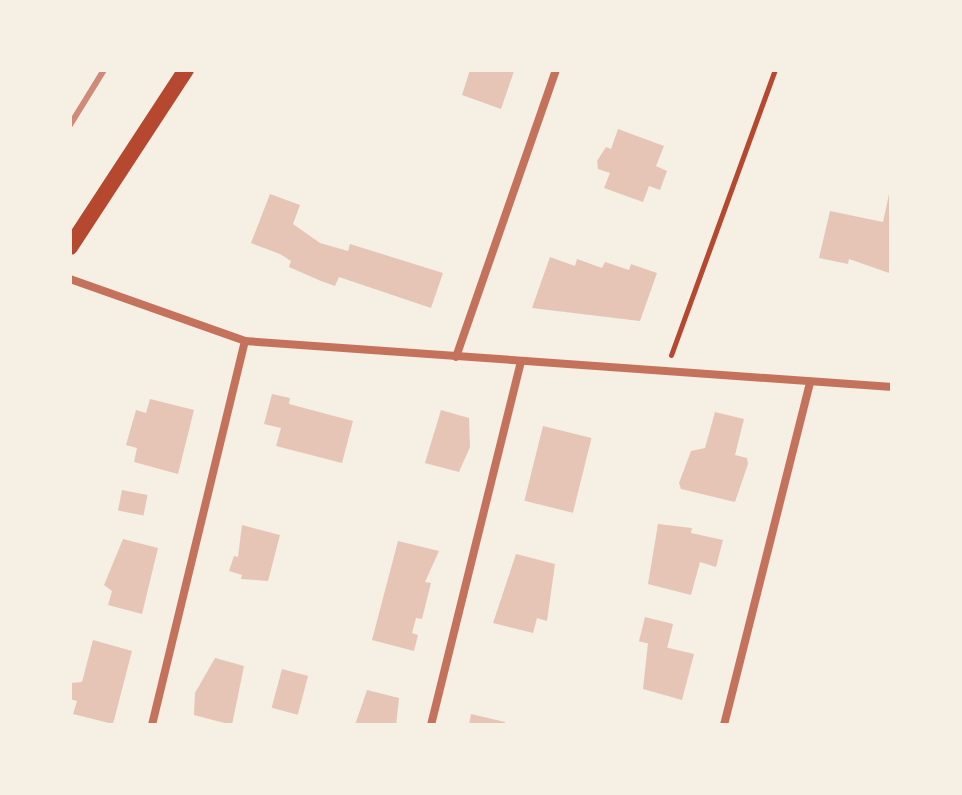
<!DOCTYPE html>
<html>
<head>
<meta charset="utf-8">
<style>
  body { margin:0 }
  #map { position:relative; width:962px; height:795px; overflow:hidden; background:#f6efe4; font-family:Figtree,sans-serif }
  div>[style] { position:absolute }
  .building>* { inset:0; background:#e6c5b7; transform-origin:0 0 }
  .path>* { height:5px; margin:-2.5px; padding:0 2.5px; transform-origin:2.5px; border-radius:2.5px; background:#b5482f }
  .minor>* { height:8px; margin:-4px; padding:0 4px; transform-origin:4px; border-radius:4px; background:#c5725c }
  .secondary>* { height:16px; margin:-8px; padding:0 8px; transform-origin:8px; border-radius:8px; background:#b5482f }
  .rail>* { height:6px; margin:-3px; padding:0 3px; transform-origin:3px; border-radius:3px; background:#cf8b77 }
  span { translate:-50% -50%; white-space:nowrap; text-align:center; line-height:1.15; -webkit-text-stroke:6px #f6efe4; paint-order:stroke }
  .frame { position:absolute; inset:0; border:72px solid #f6efe4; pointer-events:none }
</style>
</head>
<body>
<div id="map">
  <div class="building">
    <i style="clip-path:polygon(470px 70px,514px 71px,501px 109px,462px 95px)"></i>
    <i style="clip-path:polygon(618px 129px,664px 146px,656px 166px,667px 171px,660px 190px,649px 186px,643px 202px,604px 188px,610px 173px,598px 169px,597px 161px,606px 147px,611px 149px)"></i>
    <i style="clip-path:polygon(270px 194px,300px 205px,293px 224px,320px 243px,348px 251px,350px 244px,443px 273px,431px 308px,339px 277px,335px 286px,321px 281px,289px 267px,291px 261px,280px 254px,251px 243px)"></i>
    <i style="clip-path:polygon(889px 194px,889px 273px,849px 259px,848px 264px,819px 258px,830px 211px,883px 222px)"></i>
    <i style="clip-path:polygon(550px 257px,575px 266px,577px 259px,602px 268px,605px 262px,629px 270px,631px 264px,657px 273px,640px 321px,532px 308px)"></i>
    <i style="clip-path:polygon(272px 394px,290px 398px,289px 404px,353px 421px,342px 463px,276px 446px,281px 428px,264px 424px)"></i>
    <i style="clip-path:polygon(150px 399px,194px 410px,178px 474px,134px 462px,137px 448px,126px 445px,136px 410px,146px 413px)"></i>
    <i style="clip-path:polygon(441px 410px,469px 418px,470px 447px,459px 472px,425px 463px)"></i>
    <i style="clip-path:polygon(715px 412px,744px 419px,735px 455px,747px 458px,748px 464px,735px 502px,681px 489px,679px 483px,691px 451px,705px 448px)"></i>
    <i style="left:543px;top:426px;width:50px;height:77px;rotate:14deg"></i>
    <i style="left:122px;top:490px;width:26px;height:21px;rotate:11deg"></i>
    <i style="clip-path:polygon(658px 524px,692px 528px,691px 533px,723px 540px,716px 567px,700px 562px,691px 595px,648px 584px)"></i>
    <i style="clip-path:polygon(242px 525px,280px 535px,268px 581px,241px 579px,242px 575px,229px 571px,234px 556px,238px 557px)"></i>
    <i style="clip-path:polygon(123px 539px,158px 548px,142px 614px,108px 605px,112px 591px,104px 585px)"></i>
    <i style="clip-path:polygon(398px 541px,439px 551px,425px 582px,431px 583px,422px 619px,416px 618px,412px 633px,418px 635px,414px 651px,372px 640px)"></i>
    <i style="clip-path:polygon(516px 554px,555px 564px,547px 621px,537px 618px,533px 633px,493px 623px)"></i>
    <i style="left:645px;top:617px;width:29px;height:25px;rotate:14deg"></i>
    <i style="clip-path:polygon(93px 640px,132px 651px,113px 724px,73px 714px,77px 701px,70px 699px,70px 683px,82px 682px)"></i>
    <i style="clip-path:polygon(648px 643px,694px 654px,682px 700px,643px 689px)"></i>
    <i style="clip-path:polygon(215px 658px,244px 666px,232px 725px,194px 715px,195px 693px)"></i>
    <i style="left:282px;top:669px;width:27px;height:40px;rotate:15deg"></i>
    <i style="clip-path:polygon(367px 690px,399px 698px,396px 725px,355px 725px)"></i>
    <i style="clip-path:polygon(471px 714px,505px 722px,504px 725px,469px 725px)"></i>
  </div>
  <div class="path">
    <i style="left:671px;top:355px;width:303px;rotate:-70deg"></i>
  </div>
  <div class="minor">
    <i style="left:70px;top:279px;width:186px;rotate:19.5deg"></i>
    <i style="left:245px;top:341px;width:649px;rotate:4.07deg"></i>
    <i style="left:456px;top:357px;width:304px;rotate:-70.8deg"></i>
    <i style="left:152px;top:725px;width:395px;rotate:-76.4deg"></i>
    <i style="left:431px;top:725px;width:375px;rotate:-76.1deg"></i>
    <i style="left:724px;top:725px;width:354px;rotate:-75.9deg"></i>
  </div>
  <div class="secondary">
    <i style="left:70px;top:247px;width:212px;rotate:-56.8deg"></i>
  </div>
  <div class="rail">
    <i style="left:70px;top:125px;width:65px;rotate:-58.3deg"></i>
  </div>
  <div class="frame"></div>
</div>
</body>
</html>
